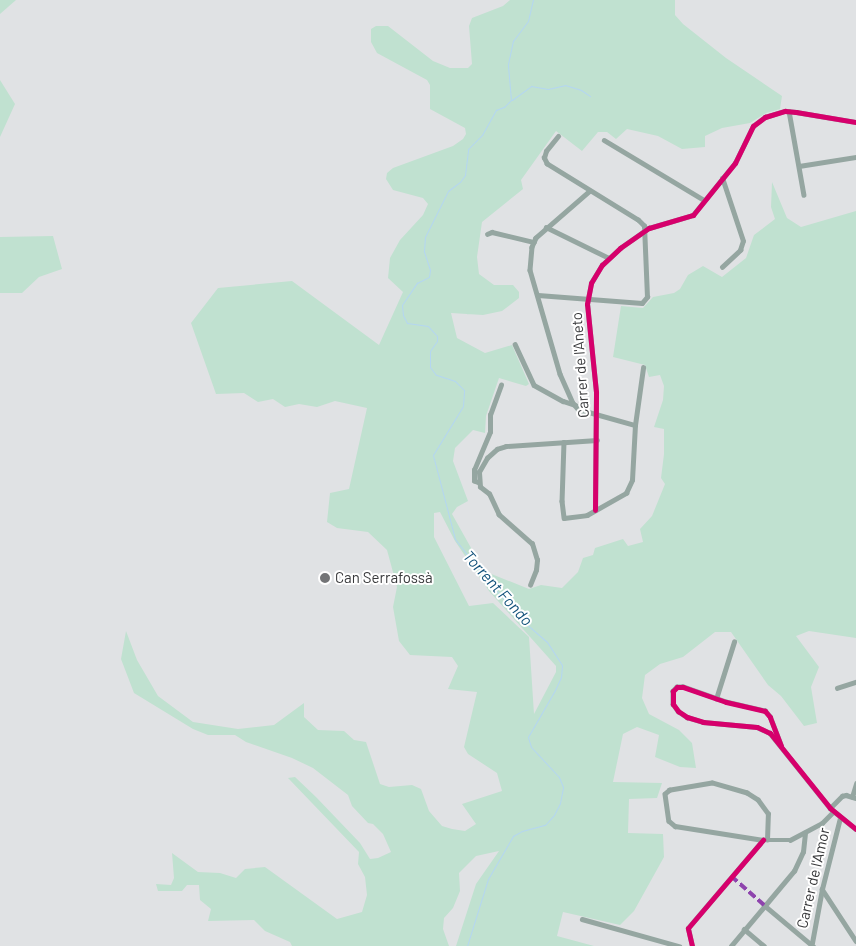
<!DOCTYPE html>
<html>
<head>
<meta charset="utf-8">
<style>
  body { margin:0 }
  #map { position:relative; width:856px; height:946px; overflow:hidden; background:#e0e2e4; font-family:Barlow,sans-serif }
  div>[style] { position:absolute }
  .green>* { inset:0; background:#c0e1d0 }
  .stream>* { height:1px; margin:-0.5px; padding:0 0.5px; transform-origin:0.5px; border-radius:0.5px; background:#b4d6f1 }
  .minor>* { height:4.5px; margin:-2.25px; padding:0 2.25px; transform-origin:2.25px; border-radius:2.25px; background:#95a6a1 }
  .quiet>* { height:4px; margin-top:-2px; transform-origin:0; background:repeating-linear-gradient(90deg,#8e44ad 0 8px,transparent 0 12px) }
  .cycleway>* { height:5px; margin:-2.5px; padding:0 2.5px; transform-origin:2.5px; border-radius:2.5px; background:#d6006c }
  .dots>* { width:14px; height:14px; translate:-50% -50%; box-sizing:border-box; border:2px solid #fff; border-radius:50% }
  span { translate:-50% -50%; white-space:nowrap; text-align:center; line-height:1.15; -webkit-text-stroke:4px #fff; paint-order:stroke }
  .street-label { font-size:15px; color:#38393b }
  .poi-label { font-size:15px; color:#38393b }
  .left { translate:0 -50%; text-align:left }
  .water-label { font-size:16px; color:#11517a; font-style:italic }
</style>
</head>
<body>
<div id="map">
  <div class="green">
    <i style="clip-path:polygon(0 0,16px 0,0 14px)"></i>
    <i style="clip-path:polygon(evenodd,510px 0,675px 0,675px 15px,683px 24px,726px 58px,782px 96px,780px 109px,766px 113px,750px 123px,722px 128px,705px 136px,705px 147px,682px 149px,658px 136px,627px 129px,616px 139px,607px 132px,598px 132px,582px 151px,556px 131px,521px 180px,523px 189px,482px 222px,477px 257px,479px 274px,494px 285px,513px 285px,519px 292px,519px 298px,502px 311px,483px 315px,451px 313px,457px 338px,485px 353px,512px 345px,529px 384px,526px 386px,499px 378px,486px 416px,485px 433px,473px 430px,455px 448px,453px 461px,468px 501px,457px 507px,452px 514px,484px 571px,529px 589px,541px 585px,562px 588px,578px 572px,583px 558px,593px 555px,595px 548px,623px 539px,628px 546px,643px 542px,640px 529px,652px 516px,665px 484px,661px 478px,664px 454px,664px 429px,654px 427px,663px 400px,664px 386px,660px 375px,649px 377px,645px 365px,613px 357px,621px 306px,643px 308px,653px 297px,674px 293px,680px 289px,688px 275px,703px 266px,722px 277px,746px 258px,754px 235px,775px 219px,771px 207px,772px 182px,787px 218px,801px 227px,856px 211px,856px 638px,809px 631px,796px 636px,819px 667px,811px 687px,817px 723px,804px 726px,781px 696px,768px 685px,731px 632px,715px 632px,683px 657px,660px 664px,645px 675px,642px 698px,649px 714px,679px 730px,692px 743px,696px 768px,680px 767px,655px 757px,659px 735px,637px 727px,623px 734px,613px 782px,662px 783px,657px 798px,629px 799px,628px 833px,663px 834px,664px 857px,634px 911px,620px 925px,563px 912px,557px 936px,594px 946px,456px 946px,476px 884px,499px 851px,476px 856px,459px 873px,460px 891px,453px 908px,444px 918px,443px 929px,449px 946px,292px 946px,290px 942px,265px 931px,254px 920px,208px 921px,211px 909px,200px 900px,199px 885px,187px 885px,182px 891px,158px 891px,156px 884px,171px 885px,174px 878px,172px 853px,198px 872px,220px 873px,236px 878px,245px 869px,265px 867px,337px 919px,362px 912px,367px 895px,365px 877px,358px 864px,359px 852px,288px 778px,295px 777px,316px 797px,360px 843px,370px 859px,378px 858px,391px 852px,383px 834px,373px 824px,368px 823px,352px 806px,348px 795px,313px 768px,292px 758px,246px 742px,235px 735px,208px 735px,193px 729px,134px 693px,121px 659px,126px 631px,137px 660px,158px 696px,193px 722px,238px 729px,274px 725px,304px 703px,304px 717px,318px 730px,344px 731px,354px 740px,366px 742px,380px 784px,389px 787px,412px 785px,421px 789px,429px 811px,442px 826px,452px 829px,465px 831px,476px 824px,462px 804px,502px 791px,497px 773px,468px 754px,464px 747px,477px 692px,448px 689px,458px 666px,452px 657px,410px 655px,399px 641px,393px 607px,397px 587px,387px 550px,368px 532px,337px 528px,327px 522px,330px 493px,349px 489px,367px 408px,335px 401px,317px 407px,299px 404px,285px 407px,273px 399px,258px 402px,244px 393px,216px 394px,191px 323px,218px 288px,292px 281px,379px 345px,403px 292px,388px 278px,390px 258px,400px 240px,423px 215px,428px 204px,423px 198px,393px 190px,386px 179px,387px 173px,393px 168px,453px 146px,463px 139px,466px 134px,465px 128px,430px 109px,430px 85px,427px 80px,377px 53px,371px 42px,371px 29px,376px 26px,388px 26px,433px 61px,450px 68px,468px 68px,472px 64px,469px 26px,472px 18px,503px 6px,510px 0,440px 512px,455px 541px,489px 591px,556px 666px,556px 672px,534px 714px,529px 637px,493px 603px,469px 606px,434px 537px,434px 513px,440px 512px)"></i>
    <i style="clip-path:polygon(0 80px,15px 104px,0 137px)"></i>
    <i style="clip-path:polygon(53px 236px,62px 269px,39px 277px,22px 293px,0 293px,0 237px)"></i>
  </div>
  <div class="stream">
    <i style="left:512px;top:100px;width:24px;rotate:-36deg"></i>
    <i style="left:531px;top:86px;width:17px;rotate:10deg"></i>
    <i style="left:548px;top:89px;width:17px;rotate:-13deg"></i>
    <i style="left:565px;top:85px;width:17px;rotate:17deg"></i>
    <i style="left:581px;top:90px;width:11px;rotate:34deg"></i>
    <i style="left:467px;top:946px;width:70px;rotate:-72.6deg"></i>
    <i style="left:488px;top:879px;width:50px;rotate:-59.8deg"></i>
    <i style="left:513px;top:836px;width:10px;rotate:-29deg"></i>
    <i style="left:522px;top:831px;width:24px;rotate:-15deg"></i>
    <i style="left:545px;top:825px;width:13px;rotate:-48deg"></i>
    <i style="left:554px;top:815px;width:13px;rotate:-63deg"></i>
    <i style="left:560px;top:803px;width:16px;rotate:-79deg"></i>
    <i style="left:563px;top:787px;width:11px;rotate:-112deg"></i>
    <i style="left:559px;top:777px;width:41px;rotate:-133deg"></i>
    <i style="left:531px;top:747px;width:10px;rotate:-107deg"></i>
    <i style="left:528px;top:737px;width:54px;rotate:-60.1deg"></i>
    <i style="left:555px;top:690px;width:14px;rotate:-65deg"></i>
    <i style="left:561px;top:677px;width:12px;rotate:-85deg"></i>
    <i style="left:562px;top:665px;width:27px;rotate:-123deg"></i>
    <i style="left:547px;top:642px;width:30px;rotate:-139deg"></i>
    <i style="left:524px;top:622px;width:56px;rotate:-131.4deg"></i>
    <i style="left:487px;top:580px;width:52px;rotate:-128deg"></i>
    <i style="left:455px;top:539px;width:87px;rotate:-104.7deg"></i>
    <i style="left:433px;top:455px;width:57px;rotate:-58.5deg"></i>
    <i style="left:463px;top:406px;width:16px;rotate:-86deg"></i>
    <i style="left:464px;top:390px;width:13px;rotate:-135deg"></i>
    <i style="left:455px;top:381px;width:20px;rotate:-162deg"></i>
    <i style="left:436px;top:375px;width:10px;rotate:-127deg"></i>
    <i style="left:430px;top:367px;width:16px;rotate:-90deg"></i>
    <i style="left:430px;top:351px;width:12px;rotate:-55deg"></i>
    <i style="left:437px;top:341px;width:5px;rotate:-90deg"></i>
    <i style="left:437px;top:336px;width:13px;rotate:-132deg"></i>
    <i style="left:428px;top:326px;width:21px;rotate:-172deg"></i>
    <i style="left:407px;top:323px;width:9px;rotate:-117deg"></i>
    <i style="left:403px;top:315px;width:10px;rotate:-96deg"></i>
    <i style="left:402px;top:305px;width:27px;rotate:-56deg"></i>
    <i style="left:417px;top:283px;width:13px;rotate:-27deg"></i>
    <i style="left:429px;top:277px;width:7px;rotate:-82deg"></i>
    <i style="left:430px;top:270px;width:20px;rotate:-108deg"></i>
    <i style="left:424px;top:251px;width:14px;rotate:-86deg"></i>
    <i style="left:425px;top:237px;width:51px;rotate:-63.4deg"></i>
    <i style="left:448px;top:191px;width:15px;rotate:-37deg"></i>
    <i style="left:460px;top:182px;width:9px;rotate:-54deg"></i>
    <i style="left:465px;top:175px;width:26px;rotate:-83deg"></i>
    <i style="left:468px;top:149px;width:20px;rotate:-45deg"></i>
    <i style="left:482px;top:135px;width:29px;rotate:-61deg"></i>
    <i style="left:496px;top:110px;width:9px;rotate:-21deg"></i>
    <i style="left:504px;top:107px;width:10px;rotate:-45deg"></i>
    <i style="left:511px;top:100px;width:36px;rotate:-95deg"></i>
    <i style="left:508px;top:64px;width:24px;rotate:-78deg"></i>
    <i style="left:513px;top:41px;width:25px;rotate:-53deg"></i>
    <i style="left:528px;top:21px;width:22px;rotate:-77deg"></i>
  </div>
  <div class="minor">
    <i style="left:789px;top:111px;width:85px;rotate:79.9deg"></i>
    <i style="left:604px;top:140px;width:117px;rotate:31deg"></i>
    <i style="left:799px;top:166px;width:58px;rotate:-9deg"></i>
    <i style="left:590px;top:191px;width:72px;rotate:139deg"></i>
    <i style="left:536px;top:238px;width:10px;rotate:114deg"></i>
    <i style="left:532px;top:247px;width:23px;rotate:95deg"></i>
    <i style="left:530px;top:270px;width:108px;rotate:73.9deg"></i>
    <i style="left:560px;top:374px;width:32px;rotate:66deg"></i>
    <i style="left:573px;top:403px;width:8px;rotate:50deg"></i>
    <i style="left:578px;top:409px;width:59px;rotate:15.7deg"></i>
    <i style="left:546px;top:227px;width:70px;rotate:26.2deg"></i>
    <i style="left:487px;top:234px;width:5px;rotate:-22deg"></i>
    <i style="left:492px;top:232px;width:43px;rotate:13.4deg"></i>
    <i style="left:722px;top:267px;width:25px;rotate:-43deg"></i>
    <i style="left:740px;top:250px;width:9px;rotate:-72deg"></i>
    <i style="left:743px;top:241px;width:66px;rotate:-108.4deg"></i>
    <i style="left:538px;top:295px;width:104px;rotate:4.4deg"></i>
    <i style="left:642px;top:303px;width:8px;rotate:-50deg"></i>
    <i style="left:647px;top:297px;width:71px;rotate:-92.4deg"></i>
    <i style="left:644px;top:226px;width:8px;rotate:-135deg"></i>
    <i style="left:638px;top:220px;width:107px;rotate:-148.4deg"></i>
    <i style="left:547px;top:164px;width:7px;rotate:-117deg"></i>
    <i style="left:544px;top:158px;width:7px;rotate:-74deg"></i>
    <i style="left:546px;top:151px;width:19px;rotate:-51deg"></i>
    <i style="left:515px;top:344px;width:45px;rotate:65.1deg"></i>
    <i style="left:534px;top:385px;width:33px;rotate:29deg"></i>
    <i style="left:563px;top:401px;width:13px;rotate:18deg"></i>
    <i style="left:564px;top:442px;width:59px;rotate:91.9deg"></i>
    <i style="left:562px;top:501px;width:17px;rotate:83deg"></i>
    <i style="left:564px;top:518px;width:23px;rotate:-7deg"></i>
    <i style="left:587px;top:515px;width:45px;rotate:-29.4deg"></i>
    <i style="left:626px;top:493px;width:14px;rotate:-65deg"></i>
    <i style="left:632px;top:480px;width:55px;rotate:-86.9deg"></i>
    <i style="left:635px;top:425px;width:58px;rotate:-82deg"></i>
    <i style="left:479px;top:483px;width:5px;rotate:-158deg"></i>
    <i style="left:474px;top:481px;width:11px;rotate:-90deg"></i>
    <i style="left:474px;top:470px;width:41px;rotate:-67.2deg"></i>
    <i style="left:490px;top:432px;width:17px;rotate:-90deg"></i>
    <i style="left:490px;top:415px;width:32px;rotate:-70deg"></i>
    <i style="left:595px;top:510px;width:118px;rotate:-89.5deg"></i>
    <i style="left:596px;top:392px;width:88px;rotate:-95.8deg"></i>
    <i style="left:587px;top:304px;width:21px;rotate:-79deg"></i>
    <i style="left:591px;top:283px;width:21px;rotate:-59deg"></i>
    <i style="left:602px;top:265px;width:25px;rotate:-43deg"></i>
    <i style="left:620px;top:248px;width:35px;rotate:-35deg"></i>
    <i style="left:649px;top:228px;width:46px;rotate:-16.5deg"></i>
    <i style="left:693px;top:215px;width:67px;rotate:-51.1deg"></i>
    <i style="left:735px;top:163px;width:41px;rotate:-64.1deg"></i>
    <i style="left:753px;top:126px;width:15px;rotate:-37deg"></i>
    <i style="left:765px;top:117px;width:21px;rotate:-17deg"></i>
    <i style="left:785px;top:111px;width:11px;rotate:5deg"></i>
    <i style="left:796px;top:112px;width:61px;rotate:9.5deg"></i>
    <i style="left:530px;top:585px;width:16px;rotate:-68deg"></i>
    <i style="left:536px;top:570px;width:10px;rotate:-84deg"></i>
    <i style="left:537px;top:560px;width:17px;rotate:-107deg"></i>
    <i style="left:532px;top:544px;width:44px;rotate:-138.7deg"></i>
    <i style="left:499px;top:515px;width:23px;rotate:-115deg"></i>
    <i style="left:489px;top:494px;width:11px;rotate:-142deg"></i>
    <i style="left:480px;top:487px;width:15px;rotate:-94deg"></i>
    <i style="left:479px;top:472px;width:16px;rotate:-60deg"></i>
    <i style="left:487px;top:458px;width:13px;rotate:-42deg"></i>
    <i style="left:497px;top:449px;width:9px;rotate:-18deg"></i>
    <i style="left:506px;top:446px;width:91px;rotate:-3.8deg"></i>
    <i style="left:837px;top:688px;width:20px;rotate:-18deg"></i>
    <i style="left:716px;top:699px;width:60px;rotate:-72.5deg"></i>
    <i style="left:781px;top:746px;width:31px;rotate:-111deg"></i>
    <i style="left:770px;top:717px;width:8px;rotate:-130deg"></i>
    <i style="left:765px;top:711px;width:40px;rotate:-167deg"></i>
    <i style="left:726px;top:702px;width:46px;rotate:-160.8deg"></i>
    <i style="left:683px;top:687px;width:6px;rotate:180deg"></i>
    <i style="left:677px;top:687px;width:6px;rotate:135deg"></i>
    <i style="left:673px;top:691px;width:13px;rotate:90deg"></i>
    <i style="left:673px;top:704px;width:9px;rotate:54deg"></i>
    <i style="left:678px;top:711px;width:11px;rotate:34deg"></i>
    <i style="left:687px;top:717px;width:17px;rotate:17deg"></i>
    <i style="left:703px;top:722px;width:54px;rotate:5.3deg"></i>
    <i style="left:757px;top:727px;width:14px;rotate:25deg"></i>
    <i style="left:770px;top:733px;width:96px;rotate:51.3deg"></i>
    <i style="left:830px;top:808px;width:33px;rotate:39deg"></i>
    <i style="left:852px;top:797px;width:14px;rotate:-73deg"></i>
    <i style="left:830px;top:808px;width:17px;rotate:-45deg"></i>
    <i style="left:842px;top:796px;width:4px;rotate:-14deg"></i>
    <i style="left:846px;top:795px;width:10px;rotate:17deg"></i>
    <i style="left:767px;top:840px;width:26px;rotate:-88deg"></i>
    <i style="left:768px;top:814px;width:17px;rotate:-126deg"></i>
    <i style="left:758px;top:800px;width:13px;rotate:-148deg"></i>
    <i style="left:747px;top:793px;width:36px;rotate:-164deg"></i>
    <i style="left:712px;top:783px;width:43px;rotate:170.5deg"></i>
    <i style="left:670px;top:790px;width:6px;rotate:141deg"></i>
    <i style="left:665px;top:794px;width:27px;rotate:82deg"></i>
    <i style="left:669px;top:821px;width:8px;rotate:40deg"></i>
    <i style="left:675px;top:826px;width:89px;rotate:9deg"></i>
    <i style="left:763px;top:840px;width:27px"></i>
    <i style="left:790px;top:840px;width:36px;rotate:-28deg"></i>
    <i style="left:822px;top:823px;width:16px;rotate:-45deg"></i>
    <i style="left:822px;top:889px;width:62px;rotate:56.8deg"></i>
    <i style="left:764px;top:905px;width:64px;rotate:39.9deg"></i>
    <i style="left:582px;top:919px;width:101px;rotate:15.6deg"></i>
    <i style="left:744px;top:929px;width:26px;rotate:40deg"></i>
    <i style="left:812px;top:943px;width:55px;rotate:-79.5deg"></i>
    <i style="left:822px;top:889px;width:73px;rotate:-75.8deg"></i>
    <i style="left:692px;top:946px;width:18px;rotate:-103deg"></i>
    <i style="left:688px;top:928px;width:116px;rotate:-49.6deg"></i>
    <i style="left:731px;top:946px;width:98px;rotate:-50deg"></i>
    <i style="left:794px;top:871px;width:21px;rotate:-65deg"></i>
    <i style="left:803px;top:852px;width:19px;rotate:-84deg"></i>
  </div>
  <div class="quiet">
    <i style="left:731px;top:876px;width:44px;rotate:41.3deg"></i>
  </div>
  <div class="cycleway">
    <i style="left:595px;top:510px;width:118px;rotate:-89.5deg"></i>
    <i style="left:596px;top:392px;width:88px;rotate:-95.8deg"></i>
    <i style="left:587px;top:304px;width:21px;rotate:-79deg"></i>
    <i style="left:591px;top:283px;width:21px;rotate:-59deg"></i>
    <i style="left:602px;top:265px;width:25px;rotate:-43deg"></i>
    <i style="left:620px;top:248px;width:35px;rotate:-35deg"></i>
    <i style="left:649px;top:228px;width:46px;rotate:-16.5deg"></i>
    <i style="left:693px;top:215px;width:67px;rotate:-51.1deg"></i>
    <i style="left:735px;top:163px;width:41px;rotate:-64.1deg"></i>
    <i style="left:753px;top:126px;width:15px;rotate:-37deg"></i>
    <i style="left:765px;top:117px;width:21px;rotate:-17deg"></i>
    <i style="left:785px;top:111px;width:11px;rotate:5deg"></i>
    <i style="left:796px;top:112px;width:61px;rotate:9.5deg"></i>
    <i style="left:781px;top:746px;width:31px;rotate:-111deg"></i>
    <i style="left:770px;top:717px;width:8px;rotate:-130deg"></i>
    <i style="left:765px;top:711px;width:40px;rotate:-167deg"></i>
    <i style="left:726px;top:702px;width:46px;rotate:-160.8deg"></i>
    <i style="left:683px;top:687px;width:6px;rotate:180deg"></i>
    <i style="left:677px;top:687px;width:6px;rotate:135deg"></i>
    <i style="left:673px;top:691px;width:13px;rotate:90deg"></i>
    <i style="left:673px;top:704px;width:9px;rotate:54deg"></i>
    <i style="left:678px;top:711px;width:11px;rotate:34deg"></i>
    <i style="left:687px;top:717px;width:17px;rotate:17deg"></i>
    <i style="left:703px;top:722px;width:54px;rotate:5.3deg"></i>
    <i style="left:757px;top:727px;width:14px;rotate:25deg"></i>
    <i style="left:770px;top:733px;width:96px;rotate:51.3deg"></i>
    <i style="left:830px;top:808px;width:33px;rotate:39deg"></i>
    <i style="left:692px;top:946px;width:18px;rotate:-103deg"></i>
    <i style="left:688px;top:928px;width:116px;rotate:-49.6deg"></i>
  </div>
  <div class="dots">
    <i style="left:325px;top:578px;background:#737476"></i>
  </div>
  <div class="street-label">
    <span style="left:580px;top:365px;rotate:-94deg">Carrer de l'Aneto</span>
    <span style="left:813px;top:878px;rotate:-77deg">Carrer de l'Amor</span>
  </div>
  <div class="poi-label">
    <span class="left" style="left:335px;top:578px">Can Serrafossà</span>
  </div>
  <div class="water-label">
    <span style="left:498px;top:588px;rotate:48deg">Torrent Fondo</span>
  </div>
</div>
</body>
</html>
